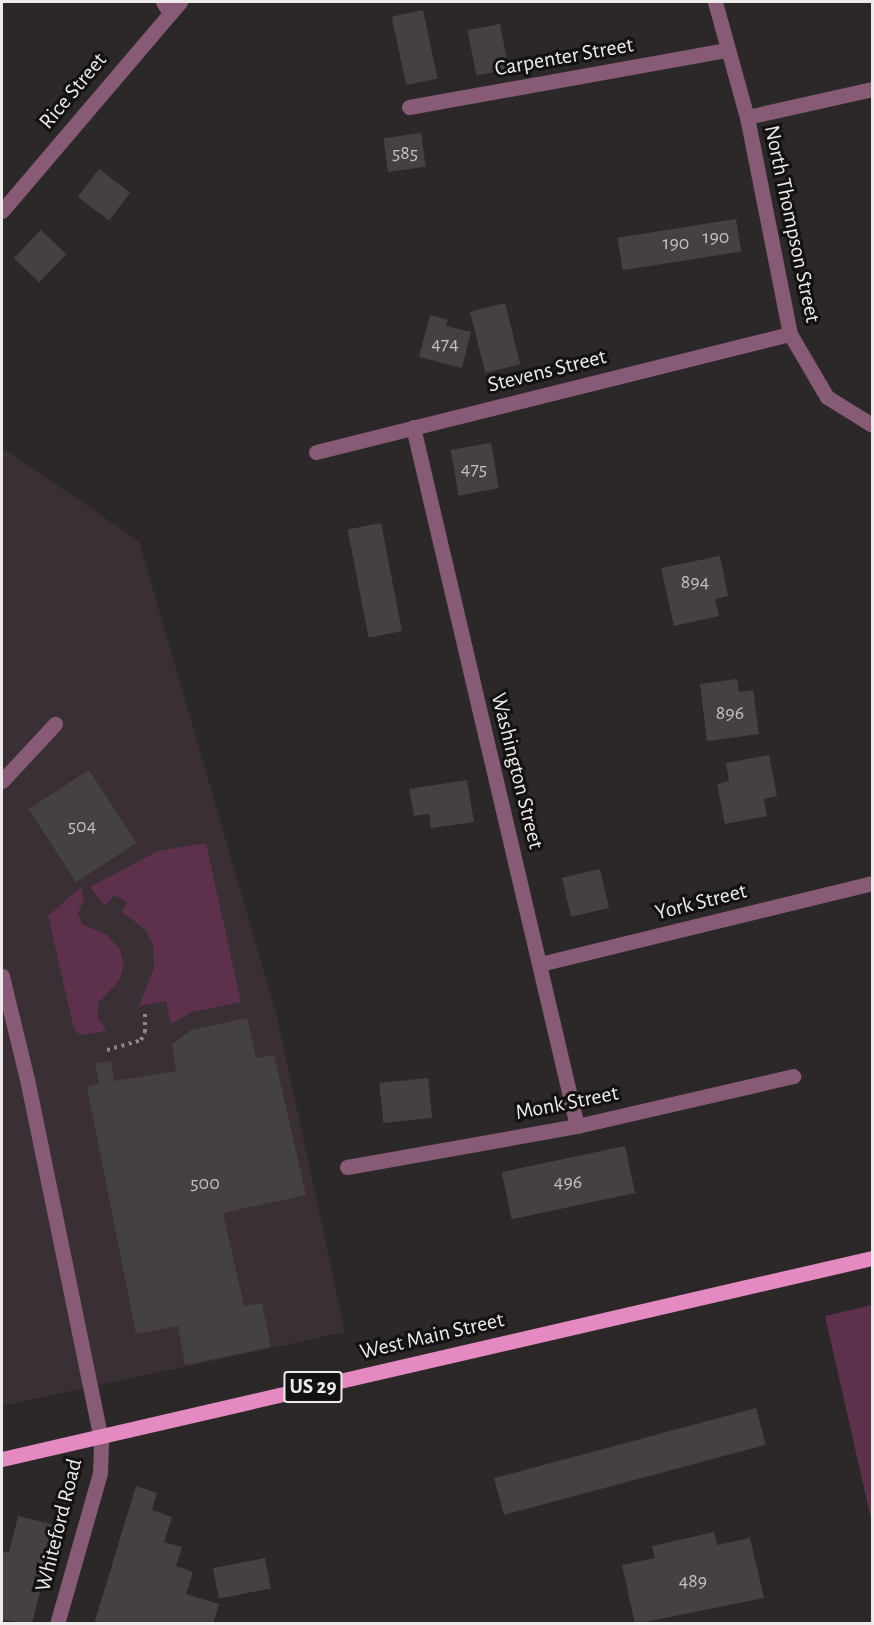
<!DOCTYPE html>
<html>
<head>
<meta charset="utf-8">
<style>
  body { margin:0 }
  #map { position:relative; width:874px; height:1625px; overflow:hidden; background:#2c282a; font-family:"Alegreya Sans",sans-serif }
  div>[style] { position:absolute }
  .built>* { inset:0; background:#392f35 }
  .green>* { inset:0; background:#5d314b }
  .building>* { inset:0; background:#454143; transform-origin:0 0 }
  .path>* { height:4px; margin-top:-2px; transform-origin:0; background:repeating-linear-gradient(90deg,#8b888a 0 3px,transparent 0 7.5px) }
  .service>* { height:15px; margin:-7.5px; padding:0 7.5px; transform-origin:7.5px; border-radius:7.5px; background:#875b75 }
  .minor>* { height:15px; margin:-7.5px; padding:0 7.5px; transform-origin:7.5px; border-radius:7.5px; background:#875b75 }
  .primary>* { height:15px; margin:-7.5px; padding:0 7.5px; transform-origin:7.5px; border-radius:7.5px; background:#e58ac0 }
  span { translate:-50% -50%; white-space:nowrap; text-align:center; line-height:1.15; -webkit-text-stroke:6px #131112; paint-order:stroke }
  .number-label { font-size:20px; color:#c3c0c2 }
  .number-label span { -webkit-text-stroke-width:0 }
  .shield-label span { padding:2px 4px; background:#131112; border:2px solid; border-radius:4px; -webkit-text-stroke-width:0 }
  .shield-label { font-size:21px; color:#edeaec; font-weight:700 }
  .street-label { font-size:22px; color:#edeaec }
  .frame { position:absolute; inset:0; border:3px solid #edeaec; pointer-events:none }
</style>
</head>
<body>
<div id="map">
  <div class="built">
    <i style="clip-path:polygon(2px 448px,139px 541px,277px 1017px,345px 1332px,2px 1406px)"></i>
  </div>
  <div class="green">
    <i style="clip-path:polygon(206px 843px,241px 1002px,192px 1012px,171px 1024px,166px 1001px,139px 1006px,154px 968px,153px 946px,146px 930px,122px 912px,127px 902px,114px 895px,105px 906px,90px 887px,158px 851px)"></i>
    <i style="clip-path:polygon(81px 887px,84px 899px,78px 913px,82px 924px,107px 935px,119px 948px,124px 964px,119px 981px,98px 1003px,98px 1019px,107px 1031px,80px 1035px,74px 1029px,48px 916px)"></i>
    <i style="clip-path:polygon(872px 1305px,872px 1523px,825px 1316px)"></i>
  </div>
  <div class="building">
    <i style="left:423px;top:10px;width:70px;height:32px;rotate:78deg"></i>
    <i style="left:500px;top:24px;width:46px;height:33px;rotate:79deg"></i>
    <i style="left:421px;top:133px;width:34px;height:38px;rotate:82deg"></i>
    <i style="left:99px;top:169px;width:39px;height:35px;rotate:37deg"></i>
    <i style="left:736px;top:219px;width:33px;height:120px;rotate:81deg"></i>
    <i style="left:41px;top:230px;width:35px;height:39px;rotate:44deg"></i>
    <i style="left:505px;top:303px;width:63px;height:36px;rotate:76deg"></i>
    <i style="clip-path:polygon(430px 315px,448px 320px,446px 326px,471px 332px,462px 368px,419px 357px)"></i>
    <i style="left:491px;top:443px;width:46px;height:41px;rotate:80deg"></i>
    <i style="left:381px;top:523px;width:110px;height:34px;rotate:79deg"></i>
    <i style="clip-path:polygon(720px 556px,728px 596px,715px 599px,719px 616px,674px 626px,661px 568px)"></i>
    <i style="clip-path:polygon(737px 679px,739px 692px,753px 690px,759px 734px,707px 741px,700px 684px)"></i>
    <i style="clip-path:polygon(769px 755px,777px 796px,764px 799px,767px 816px,725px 824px,717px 784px,729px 781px,726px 763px)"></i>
    <i style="left:89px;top:770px;width:87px;height:72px;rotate:57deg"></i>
    <i style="clip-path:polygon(467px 780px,474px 822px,431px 828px,429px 814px,414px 816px,409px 789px)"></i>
    <i style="left:600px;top:869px;width:40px;height:39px;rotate:77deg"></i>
    <i style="clip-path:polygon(247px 1018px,256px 1058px,274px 1055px,306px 1195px,223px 1213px,244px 1306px,262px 1303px,271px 1347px,185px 1365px,178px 1326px,136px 1334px,87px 1087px,99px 1084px,95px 1064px,111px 1061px,114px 1081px,176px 1071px,172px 1044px,191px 1030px)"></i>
    <i style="left:428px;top:1078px;width:40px;height:49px;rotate:84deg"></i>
    <i style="left:625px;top:1146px;width:48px;height:126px;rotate:78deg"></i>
    <i style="left:756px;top:1408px;width:38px;height:271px;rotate:75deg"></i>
    <i style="clip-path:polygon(136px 1486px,157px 1493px,152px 1510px,172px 1517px,164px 1542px,182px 1547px,176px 1566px,193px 1572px,186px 1594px,219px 1604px,213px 1624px,94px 1624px)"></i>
    <i style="clip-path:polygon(18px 1516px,56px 1525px,32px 1624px,2px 1620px,2px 1551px,9px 1553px)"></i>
    <i style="clip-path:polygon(714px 1532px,717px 1545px,750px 1538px,764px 1598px,635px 1624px,622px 1565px,655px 1558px,652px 1546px)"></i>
    <i style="left:265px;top:1558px;width:31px;height:53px;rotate:79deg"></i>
  </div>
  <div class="path">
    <i style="left:107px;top:1050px;width:35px;rotate:-16deg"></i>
    <i style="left:141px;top:1040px;width:9px;rotate:-63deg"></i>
    <i style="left:145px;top:1032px;width:18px;rotate:-90deg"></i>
  </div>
  <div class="service">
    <i style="left:163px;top:2px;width:13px;rotate:58deg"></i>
    <i style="left:2px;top:781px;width:78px;rotate:-47.1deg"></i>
    <i style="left:2px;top:976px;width:106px;rotate:76.4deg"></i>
    <i style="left:27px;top:1079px;width:367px;rotate:78.4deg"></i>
  </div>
  <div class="minor">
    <i style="left:715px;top:2px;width:119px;rotate:74.5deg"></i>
    <i style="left:747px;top:117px;width:221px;rotate:78.8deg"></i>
    <i style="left:790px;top:334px;width:73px;rotate:59.6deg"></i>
    <i style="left:827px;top:397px;width:53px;rotate:31.9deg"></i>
    <i style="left:409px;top:107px;width:323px;rotate:-10.2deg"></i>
    <i style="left:747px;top:117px;width:128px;rotate:-12.6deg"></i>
    <i style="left:2px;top:211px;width:275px;rotate:-49.6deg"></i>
    <i style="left:413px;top:427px;width:718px;rotate:76.8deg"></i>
    <i style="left:316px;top:452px;width:488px;rotate:-14deg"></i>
    <i style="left:540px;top:964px;width:342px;rotate:-13.7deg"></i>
    <i style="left:347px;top:1167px;width:234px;rotate:-10.1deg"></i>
    <i style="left:577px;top:1126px;width:222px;rotate:-13deg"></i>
    <i style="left:57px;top:1624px;width:157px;rotate:-74.1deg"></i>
    <i style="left:100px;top:1473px;width:35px;rotate:-88deg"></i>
  </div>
  <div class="primary">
    <i style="left:2px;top:1459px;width:893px;rotate:-13.01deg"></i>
  </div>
  <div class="number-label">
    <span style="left:405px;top:153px">585</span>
    <span style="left:716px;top:237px">190</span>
    <span style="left:676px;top:243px">190</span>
    <span style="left:445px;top:344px">474</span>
    <span style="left:474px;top:469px">475</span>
    <span style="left:695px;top:582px">894</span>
    <span style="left:730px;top:713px">896</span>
    <span style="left:82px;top:826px">504</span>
    <span style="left:568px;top:1182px">496</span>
    <span style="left:205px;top:1183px">500</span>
    <span style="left:693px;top:1581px">489</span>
  </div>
  <div class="shield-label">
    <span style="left:313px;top:1387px">US 29</span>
  </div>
  <div class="street-label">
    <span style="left:564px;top:57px;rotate:-10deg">Carpenter Street</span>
    <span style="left:73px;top:91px;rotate:-50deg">Rice Street</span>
    <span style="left:792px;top:224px;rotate:78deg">North Thompson Street</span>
    <span style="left:547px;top:371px;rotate:-14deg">Stevens Street</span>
    <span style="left:517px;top:771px;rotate:76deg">Washington Street</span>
    <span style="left:701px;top:902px;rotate:-14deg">York Street</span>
    <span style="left:567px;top:1103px;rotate:-11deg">Monk Street</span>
    <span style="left:432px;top:1336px;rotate:-13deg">West Main Street</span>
    <span style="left:59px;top:1525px;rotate:-76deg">Whiteford Road</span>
  </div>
  <div class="frame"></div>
</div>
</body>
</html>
